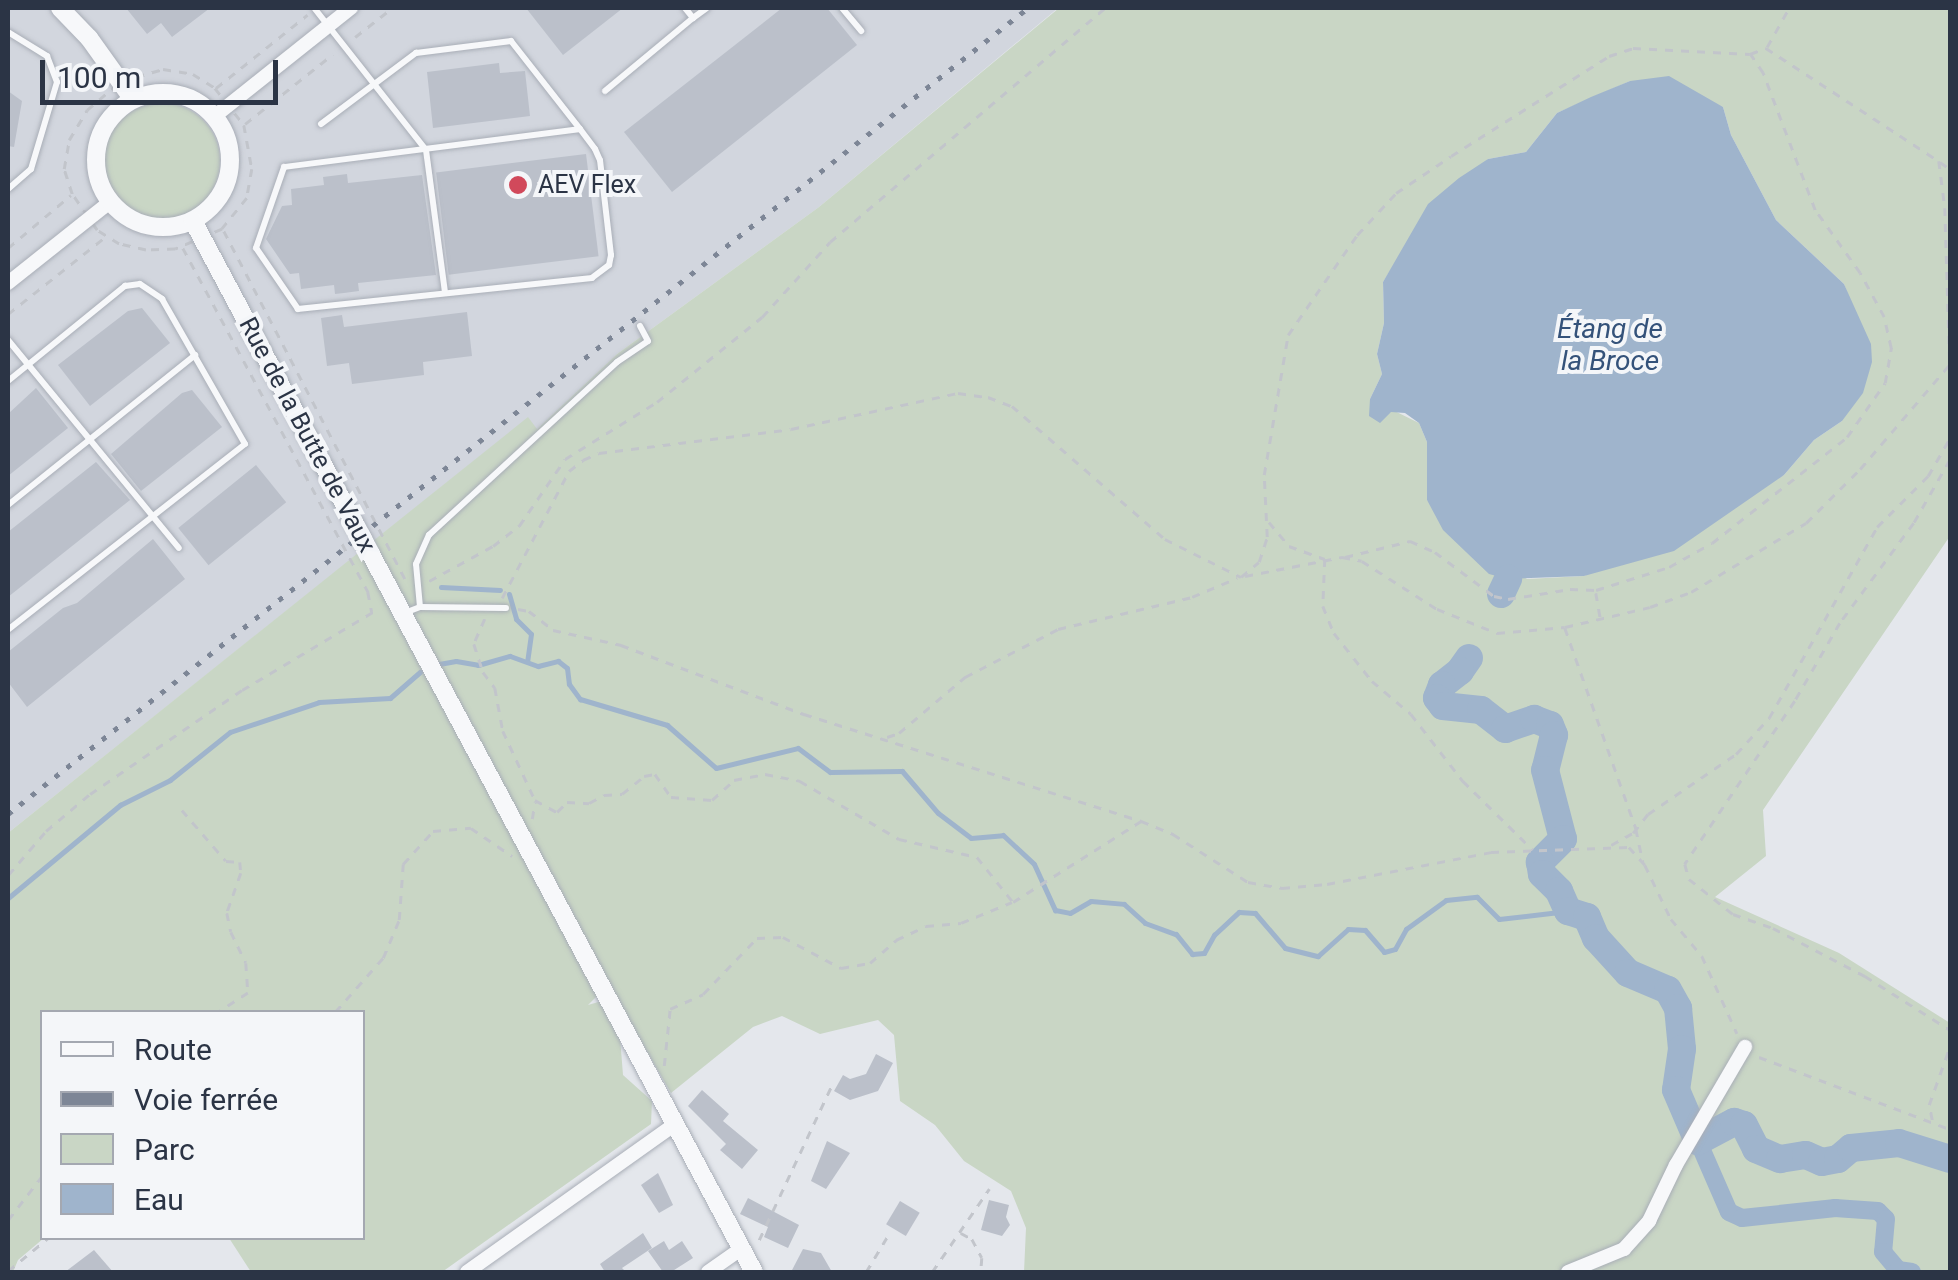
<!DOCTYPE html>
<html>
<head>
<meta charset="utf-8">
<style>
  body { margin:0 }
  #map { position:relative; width:1958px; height:1280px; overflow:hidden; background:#e4e7ec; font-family:Roboto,sans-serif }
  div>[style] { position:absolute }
  .built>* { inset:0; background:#d2d6de }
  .green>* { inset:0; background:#c9d6c5 }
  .round { border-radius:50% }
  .water>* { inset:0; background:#9fb4cc }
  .stream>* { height:5px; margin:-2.5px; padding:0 2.5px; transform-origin:2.5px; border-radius:2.5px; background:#9fb4cc }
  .canal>* { height:18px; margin:-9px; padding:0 9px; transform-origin:9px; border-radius:9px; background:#9fb4cc }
  .river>* { height:28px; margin:-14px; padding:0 14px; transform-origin:14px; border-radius:14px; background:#9fb4cc }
  .building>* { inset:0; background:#bbc0ca; transform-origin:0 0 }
  .path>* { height:2.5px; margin-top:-1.25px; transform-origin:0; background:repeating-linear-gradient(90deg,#c2c5cb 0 8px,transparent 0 16px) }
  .roads { filter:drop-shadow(0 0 2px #a9aeb7) drop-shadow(0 0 2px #a9aeb7) }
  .service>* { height:6px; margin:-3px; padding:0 3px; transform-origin:3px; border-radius:3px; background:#f7f8fa }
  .minor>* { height:14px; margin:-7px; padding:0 7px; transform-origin:7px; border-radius:7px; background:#f7f8fa }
  .tertiary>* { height:18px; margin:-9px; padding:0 9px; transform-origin:9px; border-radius:9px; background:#f7f8fa }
  .tertiary>.ring { margin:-9px; padding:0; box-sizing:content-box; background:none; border:18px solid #f7f8fa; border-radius:50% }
  .rail>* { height:5px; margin-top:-2.5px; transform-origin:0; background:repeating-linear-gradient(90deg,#7d8696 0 5px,transparent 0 15px) }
  .dots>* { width:28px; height:28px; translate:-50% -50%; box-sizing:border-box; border:5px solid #f4f6f9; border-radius:50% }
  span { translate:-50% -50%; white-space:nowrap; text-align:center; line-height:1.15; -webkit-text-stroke:8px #f4f6f9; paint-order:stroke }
  .poi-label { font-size:25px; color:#2b3445 }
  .left { translate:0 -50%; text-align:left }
  .street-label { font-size:25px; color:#2b3445 }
  .water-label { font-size:28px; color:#34527a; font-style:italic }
  .frame { position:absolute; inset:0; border:10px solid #2b3445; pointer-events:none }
  .legend { position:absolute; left:40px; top:1010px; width:325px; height:230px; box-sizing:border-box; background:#f4f6f9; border:2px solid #a4a8b1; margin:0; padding:12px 18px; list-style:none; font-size:30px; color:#2b3445 }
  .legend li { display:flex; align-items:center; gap:20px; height:50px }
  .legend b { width:50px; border:2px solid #a4a8b1 }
  .scale { position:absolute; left:40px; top:60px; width:238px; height:45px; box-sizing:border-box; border:5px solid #2b3445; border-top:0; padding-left:12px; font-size:30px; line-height:35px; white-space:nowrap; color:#2b3445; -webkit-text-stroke:8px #f4f6f9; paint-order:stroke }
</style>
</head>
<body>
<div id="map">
  <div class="built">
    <i style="clip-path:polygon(8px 8px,1058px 8px,819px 207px,617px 354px,536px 430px,528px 418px,8px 833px)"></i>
  </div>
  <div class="green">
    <i style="clip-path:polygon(evenodd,1059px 8px,1950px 8px,1950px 536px,1763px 810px,1766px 856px,1715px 897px,1839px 953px,1950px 1023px,1950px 1272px,1024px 1272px,1026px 1228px,1011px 1191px,964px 1161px,935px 1125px,900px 1101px,894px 1035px,878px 1020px,820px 1034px,782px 1016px,753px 1027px,671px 1093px,608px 985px,588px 1005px,602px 1001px,620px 1037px,623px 1075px,652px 1101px,651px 1124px,442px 1272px,251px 1272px,229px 1238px,362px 1238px,362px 1012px,42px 1012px,44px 1238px,18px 1260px,13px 1272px,8px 1272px,8px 833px,528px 417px,537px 429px,617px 354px,819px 207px,1059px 8px,1630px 81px,1723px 107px,1731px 135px,1776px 220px,1844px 284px,1853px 308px,1842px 421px,1814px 440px,1784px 475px,1584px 576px,1527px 579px,1427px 500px,1427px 442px,1419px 423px,1370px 399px,1382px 374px,1377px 354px,1384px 323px,1383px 282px,1406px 245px,1488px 159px,1526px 152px,1557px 113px,1630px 81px)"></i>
    <i class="round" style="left:104px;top:103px;width:116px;height:116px"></i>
  </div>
  <div class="water">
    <i style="clip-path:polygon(1669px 76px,1723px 107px,1731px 135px,1776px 220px,1844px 284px,1871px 344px,1872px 362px,1863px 393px,1842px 421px,1814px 440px,1784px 475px,1674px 551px,1584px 576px,1508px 579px,1489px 574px,1443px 530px,1427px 500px,1427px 442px,1419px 423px,1405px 413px,1391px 412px,1380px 423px,1369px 416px,1370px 399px,1382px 374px,1377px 354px,1384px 323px,1383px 282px,1428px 204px,1459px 178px,1488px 159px,1526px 152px,1557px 113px,1591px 97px,1630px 81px)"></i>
  </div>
  <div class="stream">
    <i style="left:441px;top:587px;width:59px;rotate:2.9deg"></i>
    <i style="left:509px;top:594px;width:26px;rotate:74deg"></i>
    <i style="left:516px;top:619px;width:21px;rotate:45deg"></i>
    <i style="left:531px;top:634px;width:27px;rotate:98deg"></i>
    <i style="left:439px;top:664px;width:17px;rotate:-10deg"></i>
    <i style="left:456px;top:661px;width:22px;rotate:10deg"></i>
    <i style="left:478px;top:665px;width:33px;rotate:-16deg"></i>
    <i style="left:510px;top:656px;width:30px;rotate:20deg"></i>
    <i style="left:538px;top:666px;width:21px;rotate:-14deg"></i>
    <i style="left:558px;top:661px;width:11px;rotate:38deg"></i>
    <i style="left:567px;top:668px;width:16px;rotate:83deg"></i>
    <i style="left:569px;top:684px;width:19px;rotate:54deg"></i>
    <i style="left:580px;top:699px;width:91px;rotate:16.6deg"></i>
    <i style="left:667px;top:725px;width:65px;rotate:41.3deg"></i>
    <i style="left:716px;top:768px;width:84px;rotate:-13.7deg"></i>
    <i style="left:798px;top:748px;width:40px;rotate:37deg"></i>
    <i style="left:830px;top:772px;width:72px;rotate:-0.8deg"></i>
    <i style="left:902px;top:771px;width:55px;rotate:49.4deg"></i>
    <i style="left:938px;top:813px;width:41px;rotate:37.1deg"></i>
    <i style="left:971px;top:838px;width:32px;rotate:-5deg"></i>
    <i style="left:1003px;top:835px;width:42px;rotate:43.1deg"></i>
    <i style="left:1034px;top:864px;width:51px;rotate:65.5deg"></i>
    <i style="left:1055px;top:910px;width:15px;rotate:11deg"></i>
    <i style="left:1070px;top:913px;width:24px;rotate:-30deg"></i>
    <i style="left:1091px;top:901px;width:33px;rotate:5deg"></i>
    <i style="left:1124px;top:904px;width:28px;rotate:42deg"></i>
    <i style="left:1145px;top:923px;width:33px;rotate:20deg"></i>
    <i style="left:1176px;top:934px;width:26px;rotate:51deg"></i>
    <i style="left:1192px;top:954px;width:12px;rotate:-5deg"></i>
    <i style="left:1204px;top:953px;width:21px;rotate:-61deg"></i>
    <i style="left:1214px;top:935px;width:34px;rotate:-43deg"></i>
    <i style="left:1239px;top:912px;width:16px;rotate:4deg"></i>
    <i style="left:1255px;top:913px;width:46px;rotate:49.4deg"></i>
    <i style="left:1285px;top:948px;width:34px;rotate:14deg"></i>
    <i style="left:1318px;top:956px;width:40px;rotate:-42deg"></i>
    <i style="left:1348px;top:929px;width:17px;rotate:3deg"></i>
    <i style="left:1365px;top:930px;width:29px;rotate:49deg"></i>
    <i style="left:1384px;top:952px;width:11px;rotate:-15deg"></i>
    <i style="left:1395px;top:949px;width:23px;rotate:-61deg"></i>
    <i style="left:1406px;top:929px;width:49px;rotate:-35.9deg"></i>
    <i style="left:1446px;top:900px;width:31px;rotate:-6deg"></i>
    <i style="left:1477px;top:897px;width:31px;rotate:45deg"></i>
    <i style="left:1499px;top:919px;width:69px;rotate:-6.6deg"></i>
    <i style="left:8px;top:898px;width:146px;rotate:-39.7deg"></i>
    <i style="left:120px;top:805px;width:56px;rotate:-26.6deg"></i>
    <i style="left:170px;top:780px;width:77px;rotate:-38.7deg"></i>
    <i style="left:230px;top:732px;width:94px;rotate:-18.6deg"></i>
    <i style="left:319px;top:702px;width:71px;rotate:-3.2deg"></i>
    <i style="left:390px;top:698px;width:40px;rotate:-41deg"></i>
  </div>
  <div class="canal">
    <i style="left:1698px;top:1141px;width:77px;rotate:66.4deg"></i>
    <i style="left:1729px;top:1212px;width:14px;rotate:25deg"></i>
    <i style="left:1742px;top:1218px;width:94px;rotate:-6.1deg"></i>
    <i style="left:1835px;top:1208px;width:43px;rotate:4deg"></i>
    <i style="left:1878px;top:1211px;width:11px;rotate:45deg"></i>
    <i style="left:1886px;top:1219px;width:33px;rotate:95deg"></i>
    <i style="left:1883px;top:1252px;width:23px;rotate:50deg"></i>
    <i style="left:1898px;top:1270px;width:14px;rotate:8deg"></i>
  </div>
  <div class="river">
    <i style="left:1501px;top:594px;width:17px;rotate:-65deg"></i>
    <i style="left:1469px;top:658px;width:16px;rotate:125deg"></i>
    <i style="left:1460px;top:671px;width:23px;rotate:142deg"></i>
    <i style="left:1442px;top:685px;width:14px;rotate:111deg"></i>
    <i style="left:1437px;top:698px;width:10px;rotate:53deg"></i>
    <i style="left:1443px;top:706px;width:38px;rotate:6deg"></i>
    <i style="left:1481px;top:710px;width:31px;rotate:38deg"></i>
    <i style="left:1505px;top:729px;width:31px;rotate:-19deg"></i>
    <i style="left:1534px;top:719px;width:17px;rotate:21deg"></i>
    <i style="left:1550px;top:725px;width:11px;rotate:68deg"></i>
    <i style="left:1554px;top:735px;width:36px;rotate:104deg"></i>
    <i style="left:1545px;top:770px;width:71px;rotate:75.4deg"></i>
    <i style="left:1563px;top:839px;width:33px;rotate:135deg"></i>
    <i style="left:1540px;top:862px;width:12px;rotate:81deg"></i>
    <i style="left:1542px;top:874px;width:24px;rotate:45deg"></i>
    <i style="left:1559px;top:891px;width:22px;rotate:66deg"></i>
    <i style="left:1568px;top:911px;width:20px;rotate:18deg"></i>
    <i style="left:1587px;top:917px;width:23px;rotate:67deg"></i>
    <i style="left:1596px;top:938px;width:47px;rotate:47.6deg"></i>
    <i style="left:1628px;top:973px;width:43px;rotate:23deg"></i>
    <i style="left:1668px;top:990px;width:21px;rotate:61deg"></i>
    <i style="left:1678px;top:1008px;width:41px;rotate:84.4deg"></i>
    <i style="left:1682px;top:1049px;width:41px;rotate:98.3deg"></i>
    <i style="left:1676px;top:1090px;width:56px;rotate:66.7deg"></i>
    <i style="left:1698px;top:1141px;width:41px;rotate:-27.8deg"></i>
    <i style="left:1734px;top:1122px;width:10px;rotate:17deg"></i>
    <i style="left:1744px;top:1125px;width:27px;rotate:63deg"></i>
    <i style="left:1756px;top:1149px;width:26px;rotate:23deg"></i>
    <i style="left:1780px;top:1159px;width:26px;rotate:-9deg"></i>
    <i style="left:1806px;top:1155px;width:17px;rotate:24deg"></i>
    <i style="left:1822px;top:1162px;width:16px;rotate:-11deg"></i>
    <i style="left:1838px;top:1159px;width:17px;rotate:-40deg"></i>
    <i style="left:1851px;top:1148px;width:48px;rotate:-5.9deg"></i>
    <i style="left:1899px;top:1143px;width:53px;rotate:17.4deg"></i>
  </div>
  <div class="building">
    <i style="clip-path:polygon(126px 8px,210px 8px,172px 37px,161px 23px,147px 34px)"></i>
    <i style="clip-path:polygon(526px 8px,623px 8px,563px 55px)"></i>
    <i style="clip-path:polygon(782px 8px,827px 8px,857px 45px,672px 192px,624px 132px)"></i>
    <i style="clip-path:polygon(499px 63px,500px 73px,525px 71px,530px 116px,433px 128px,427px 72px)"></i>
    <i style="clip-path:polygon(8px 91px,22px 101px,14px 147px,8px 146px)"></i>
    <i style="left:586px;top:154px;width:103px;height:151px;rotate:83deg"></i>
    <i style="clip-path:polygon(347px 174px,348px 183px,422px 175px,436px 275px,358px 283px,359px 291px,344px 293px,335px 294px,334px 285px,301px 289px,299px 273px,290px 274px,266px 239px,282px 206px,292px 205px,291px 189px,324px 185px,323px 177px)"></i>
    <i style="clip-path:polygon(142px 308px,170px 343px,90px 406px,58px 365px,128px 311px)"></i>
    <i style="clip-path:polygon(467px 312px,472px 356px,423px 362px,424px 375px,352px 384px,349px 363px,327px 366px,321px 318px,342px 315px,344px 327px)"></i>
    <i style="clip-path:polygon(36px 388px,68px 428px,8px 476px,8px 414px)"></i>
    <i style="clip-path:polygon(192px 390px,222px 427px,141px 491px,111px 454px,182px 393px)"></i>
    <i style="clip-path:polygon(96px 462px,130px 500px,8px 597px,8px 532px)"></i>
    <i style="left:256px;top:465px;width:48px;height:100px;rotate:51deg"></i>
    <i style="clip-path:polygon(153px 539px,185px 579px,27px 707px,8px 682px,8px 652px,63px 608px,77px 603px)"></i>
    <i style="clip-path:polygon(876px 1054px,893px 1063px,878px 1091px,850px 1100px,834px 1091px,843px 1075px,850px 1079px,866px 1074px)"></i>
    <i style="clip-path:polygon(702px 1090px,729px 1114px,723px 1121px,758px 1150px,742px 1169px,720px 1150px,726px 1144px,688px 1106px)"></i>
    <i style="clip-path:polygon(827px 1141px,850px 1153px,826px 1189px,811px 1181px)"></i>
    <i style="clip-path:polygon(658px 1173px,673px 1205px,659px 1213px,641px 1185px)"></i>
    <i style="clip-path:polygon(748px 1198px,799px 1225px,788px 1248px,764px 1237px,768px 1227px,740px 1214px)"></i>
    <i style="clip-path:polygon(989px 1200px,1009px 1205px,1006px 1217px,1010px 1225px,1002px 1236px,981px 1230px)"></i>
    <i style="left:900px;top:1201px;width:23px;height:27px;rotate:31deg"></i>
    <i style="clip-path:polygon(643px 1233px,652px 1248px,622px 1268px,626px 1272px,605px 1272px,600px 1264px)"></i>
    <i style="clip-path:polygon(664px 1241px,669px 1250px,682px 1241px,693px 1258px,671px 1272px,663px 1272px,648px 1251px)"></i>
    <i style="clip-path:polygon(803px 1249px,821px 1253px,832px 1272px,791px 1272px)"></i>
    <i style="clip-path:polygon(94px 1250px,113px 1272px,65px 1272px)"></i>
  </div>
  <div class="path">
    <i style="left:355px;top:37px;width:47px;rotate:-38.1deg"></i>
    <i style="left:1767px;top:47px;width:45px;rotate:-60.6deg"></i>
    <i style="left:163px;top:69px;width:30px;rotate:9deg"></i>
    <i style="left:193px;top:74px;width:26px;rotate:32deg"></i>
    <i style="left:215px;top:88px;width:47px;rotate:51.9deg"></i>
    <i style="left:244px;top:125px;width:45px;rotate:79.7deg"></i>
    <i style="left:252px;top:169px;width:29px;rotate:100deg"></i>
    <i style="left:247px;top:198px;width:40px;rotate:129deg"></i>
    <i style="left:222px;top:229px;width:51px;rotate:156.9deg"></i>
    <i style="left:175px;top:249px;width:29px;rotate:178deg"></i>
    <i style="left:146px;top:250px;width:28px;rotate:-167deg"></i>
    <i style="left:119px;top:244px;width:26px;rotate:-148deg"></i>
    <i style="left:97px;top:230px;width:44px;rotate:-124.8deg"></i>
    <i style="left:72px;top:194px;width:26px;rotate:-108deg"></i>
    <i style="left:64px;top:169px;width:29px;rotate:-80deg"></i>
    <i style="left:69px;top:140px;width:35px;rotate:-59deg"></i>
    <i style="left:87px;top:110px;width:45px;rotate:-40.5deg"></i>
    <i style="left:121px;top:81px;width:44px;rotate:-15.9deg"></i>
    <i style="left:216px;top:88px;width:117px;rotate:-38.7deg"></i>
    <i style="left:245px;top:124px;width:112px;rotate:-38.5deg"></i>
    <i style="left:1940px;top:162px;width:12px;rotate:35deg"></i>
    <i style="left:224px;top:231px;width:392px;rotate:62.5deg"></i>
    <i style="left:8px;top:248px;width:82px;rotate:-40.1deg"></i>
    <i style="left:183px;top:248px;width:391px;rotate:61.7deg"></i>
    <i style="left:368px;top:592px;width:20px;rotate:79deg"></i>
    <i style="left:8px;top:314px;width:122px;rotate:-38.4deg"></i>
    <i style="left:1950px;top:460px;width:73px;rotate:119.7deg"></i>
    <i style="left:1914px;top:523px;width:124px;rotate:126.5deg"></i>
    <i style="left:1840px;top:623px;width:90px;rotate:120deg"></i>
    <i style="left:1795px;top:701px;width:197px;rotate:124deg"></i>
    <i style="left:1685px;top:864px;width:16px;rotate:75deg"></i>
    <i style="left:1689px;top:879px;width:56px;rotate:38.5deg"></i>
    <i style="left:1733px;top:914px;width:42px;rotate:19.3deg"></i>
    <i style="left:1773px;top:928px;width:104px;rotate:27.6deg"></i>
    <i style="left:1865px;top:976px;width:101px;rotate:32.4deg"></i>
    <i style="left:1269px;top:522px;width:31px;rotate:50deg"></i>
    <i style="left:1289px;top:546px;width:38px;rotate:20deg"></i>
    <i style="left:1325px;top:559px;width:47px;rotate:92.4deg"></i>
    <i style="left:1323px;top:606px;width:29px;rotate:68deg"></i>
    <i style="left:1334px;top:633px;width:61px;rotate:51.6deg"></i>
    <i style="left:1372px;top:681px;width:51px;rotate:40.2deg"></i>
    <i style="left:1411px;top:714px;width:85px;rotate:52.2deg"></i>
    <i style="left:1463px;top:781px;width:98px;rotate:44.6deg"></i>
    <i style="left:1345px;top:557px;width:67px;rotate:-13.8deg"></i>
    <i style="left:1410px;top:541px;width:27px;rotate:24deg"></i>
    <i style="left:1435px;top:552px;width:74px;rotate:36.7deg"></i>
    <i style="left:1494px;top:596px;width:14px;rotate:12deg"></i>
    <i style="left:1508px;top:599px;width:63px;rotate:-9.2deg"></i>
    <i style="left:1570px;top:589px;width:26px;rotate:2deg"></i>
    <i style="left:1596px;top:590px;width:77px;rotate:-17.5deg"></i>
    <i style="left:1669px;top:567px;width:49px;rotate:-29.2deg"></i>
    <i style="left:1712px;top:543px;width:172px;rotate:-38.1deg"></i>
    <i style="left:1847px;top:437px;width:66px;rotate:-54.9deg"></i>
    <i style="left:1885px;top:383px;width:36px;rotate:-80deg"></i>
    <i style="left:1891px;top:348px;width:32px;rotate:-103deg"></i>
    <i style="left:1884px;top:317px;width:50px;rotate:-118.6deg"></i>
    <i style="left:1860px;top:273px;width:77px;rotate:-125.5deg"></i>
    <i style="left:1815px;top:210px;width:147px;rotate:-110.8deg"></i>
    <i style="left:1763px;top:73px;width:22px;rotate:-124deg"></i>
    <i style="left:1245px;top:576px;width:99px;rotate:-11.1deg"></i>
    <i style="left:1342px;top:557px;width:20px;rotate:11deg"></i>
    <i style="left:1362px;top:561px;width:89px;rotate:32.6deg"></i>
    <i style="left:1437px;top:609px;width:65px;rotate:21.8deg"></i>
    <i style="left:1497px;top:633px;width:68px;rotate:-5deg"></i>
    <i style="left:1565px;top:627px;width:87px;rotate:-13.2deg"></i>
    <i style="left:1650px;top:607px;width:44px;rotate:-20.1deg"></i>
    <i style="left:1691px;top:592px;width:134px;rotate:-31deg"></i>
    <i style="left:1806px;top:523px;width:76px;rotate:-45deg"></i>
    <i style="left:1860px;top:469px;width:138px;rotate:-49.4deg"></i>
    <i style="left:429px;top:581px;width:73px;rotate:-28.7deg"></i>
    <i style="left:493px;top:546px;width:33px;rotate:-38deg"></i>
    <i style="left:519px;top:526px;width:81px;rotate:-55.5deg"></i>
    <i style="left:565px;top:459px;width:108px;rotate:-31.8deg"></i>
    <i style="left:657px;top:402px;width:135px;rotate:-39deg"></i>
    <i style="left:762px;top:317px;width:101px;rotate:-47.8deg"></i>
    <i style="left:830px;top:242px;width:361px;rotate:-40.4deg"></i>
    <i style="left:1596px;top:593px;width:27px;rotate:80deg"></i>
    <i style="left:502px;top:598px;width:144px;rotate:-62.2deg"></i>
    <i style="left:569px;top:471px;width:18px;rotate:-38deg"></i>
    <i style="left:583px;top:460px;width:17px;rotate:-24deg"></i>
    <i style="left:599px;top:453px;width:193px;rotate:-7.1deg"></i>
    <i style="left:791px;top:429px;width:171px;rotate:-12.2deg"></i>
    <i style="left:958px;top:393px;width:30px;rotate:8deg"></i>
    <i style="left:988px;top:397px;width:26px;rotate:21deg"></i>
    <i style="left:1012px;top:406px;width:203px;rotate:41deg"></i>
    <i style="left:1165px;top:539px;width:85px;rotate:26.6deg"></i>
    <i style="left:1241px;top:577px;width:23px;rotate:-40deg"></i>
    <i style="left:1259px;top:562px;width:26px;rotate:-72deg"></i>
    <i style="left:1267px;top:537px;width:62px;rotate:-92.8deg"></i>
    <i style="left:1264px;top:475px;width:142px;rotate:-80.3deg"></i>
    <i style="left:1288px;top:335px;width:121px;rotate:-55.4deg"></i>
    <i style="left:1357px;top:235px;width:57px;rotate:-47.1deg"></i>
    <i style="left:1396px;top:193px;width:66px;rotate:-33.9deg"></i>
    <i style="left:1451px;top:156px;width:187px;rotate:-32.3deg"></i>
    <i style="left:1609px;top:56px;width:25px;rotate:-18deg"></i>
    <i style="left:1633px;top:48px;width:117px;rotate:2.9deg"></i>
    <i style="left:1750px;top:54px;width:17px;rotate:-21deg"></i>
    <i style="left:1766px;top:48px;width:207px;rotate:33.2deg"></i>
    <i style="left:1939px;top:161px;width:47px;rotate:82.7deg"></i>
    <i style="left:1945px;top:208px;width:156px;rotate:88.2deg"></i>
    <i style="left:518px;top:609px;width:11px;rotate:10deg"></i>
    <i style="left:529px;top:611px;width:31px;rotate:38deg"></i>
    <i style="left:553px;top:630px;width:70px;rotate:12.4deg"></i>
    <i style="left:621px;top:645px;width:196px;rotate:20.7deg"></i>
    <i style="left:804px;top:714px;width:354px;rotate:17.6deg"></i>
    <i style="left:1141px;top:821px;width:35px;rotate:22deg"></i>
    <i style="left:1173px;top:834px;width:89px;rotate:32.6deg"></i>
    <i style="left:1248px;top:882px;width:35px;rotate:10deg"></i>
    <i style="left:1282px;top:888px;width:45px;rotate:-5.1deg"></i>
    <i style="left:1327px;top:884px;width:167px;rotate:-11deg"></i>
    <i style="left:1491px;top:852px;width:138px;rotate:-2.1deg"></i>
    <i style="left:1629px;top:847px;width:24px;rotate:48deg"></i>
    <i style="left:1645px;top:865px;width:60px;rotate:64.3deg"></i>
    <i style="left:1671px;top:919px;width:48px;rotate:50deg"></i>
    <i style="left:1702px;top:956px;width:85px;rotate:65.6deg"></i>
    <i style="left:485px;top:619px;width:27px;rotate:114deg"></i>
    <i style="left:474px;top:644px;width:29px;rotate:72deg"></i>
    <i style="left:483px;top:672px;width:20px;rotate:53deg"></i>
    <i style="left:495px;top:688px;width:44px;rotate:79.5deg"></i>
    <i style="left:503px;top:731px;width:76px;rotate:65.1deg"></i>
    <i style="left:535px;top:800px;width:25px;rotate:29deg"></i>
    <i style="left:557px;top:812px;width:14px;rotate:-45deg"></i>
    <i style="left:567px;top:802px;width:22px;rotate:3deg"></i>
    <i style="left:589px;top:803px;width:17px;rotate:-28deg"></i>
    <i style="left:604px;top:795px;width:18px;rotate:-3deg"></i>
    <i style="left:622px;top:794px;width:28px;rotate:-39deg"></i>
    <i style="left:644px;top:776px;width:11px;rotate:-10deg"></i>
    <i style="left:655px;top:774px;width:28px;rotate:55deg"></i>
    <i style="left:671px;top:797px;width:41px;rotate:4.2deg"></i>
    <i style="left:712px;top:800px;width:30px;rotate:-42deg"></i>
    <i style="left:734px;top:780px;width:32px;rotate:-11deg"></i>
    <i style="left:765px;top:774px;width:36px;rotate:11deg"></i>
    <i style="left:800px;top:781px;width:115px;rotate:30.4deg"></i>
    <i style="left:899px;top:839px;width:80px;rotate:13deg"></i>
    <i style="left:977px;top:857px;width:58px;rotate:51.3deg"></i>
    <i style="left:1013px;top:902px;width:151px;rotate:-32.3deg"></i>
    <i style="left:1565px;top:628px;width:213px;rotate:70.5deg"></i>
    <i style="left:1636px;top:829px;width:34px;rotate:78deg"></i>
    <i style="left:887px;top:737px;width:13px;rotate:-18deg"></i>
    <i style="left:899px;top:733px;width:87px;rotate:-40.3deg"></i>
    <i style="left:965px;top:677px;width:105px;rotate:-27.3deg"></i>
    <i style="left:1058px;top:629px;width:138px;rotate:-13.4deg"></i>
    <i style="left:1192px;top:597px;width:49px;rotate:-22.9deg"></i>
    <i style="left:182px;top:810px;width:67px;rotate:49.2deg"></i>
    <i style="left:226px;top:861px;width:14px;rotate:4deg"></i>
    <i style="left:240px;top:862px;width:11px;rotate:85deg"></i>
    <i style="left:241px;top:873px;width:42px;rotate:109.3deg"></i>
    <i style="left:227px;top:913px;width:19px;rotate:78deg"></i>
    <i style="left:231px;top:932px;width:34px;rotate:64deg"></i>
    <i style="left:246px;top:963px;width:30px;rotate:86deg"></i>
    <i style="left:248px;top:993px;width:35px;rotate:147deg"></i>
    <i style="left:532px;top:819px;width:17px;rotate:-80deg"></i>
    <i style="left:1611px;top:845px;width:25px;rotate:-29deg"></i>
    <i style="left:1633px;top:833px;width:24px;rotate:-52deg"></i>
    <i style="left:1648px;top:814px;width:107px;rotate:-34.3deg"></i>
    <i style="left:1736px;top:754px;width:49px;rotate:-47.5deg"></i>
    <i style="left:1769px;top:718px;width:219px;rotate:-60.5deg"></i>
    <i style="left:1877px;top:527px;width:72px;rotate:-45deg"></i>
    <i style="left:1928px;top:476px;width:44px;rotate:-59.9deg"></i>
    <i style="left:8px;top:875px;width:58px;rotate:-49.2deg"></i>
    <i style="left:46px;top:831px;width:57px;rotate:-40.1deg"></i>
    <i style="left:90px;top:794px;width:184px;rotate:-34.4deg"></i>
    <i style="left:242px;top:690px;width:158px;rotate:-30.8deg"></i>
    <i style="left:335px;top:1012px;width:72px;rotate:-48.4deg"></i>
    <i style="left:383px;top:958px;width:41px;rotate:-67.2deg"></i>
    <i style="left:399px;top:920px;width:56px;rotate:-85.9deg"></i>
    <i style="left:403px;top:864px;width:45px;rotate:-47.7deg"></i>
    <i style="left:433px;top:831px;width:38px;rotate:-5deg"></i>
    <i style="left:471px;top:828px;width:50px;rotate:34.3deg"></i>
    <i style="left:1759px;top:1057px;width:204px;rotate:20.7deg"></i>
    <i style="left:664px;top:1066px;width:57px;rotate:-84deg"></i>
    <i style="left:670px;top:1009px;width:36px;rotate:-24deg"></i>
    <i style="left:703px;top:994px;width:78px;rotate:-46deg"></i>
    <i style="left:757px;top:938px;width:26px;rotate:-2deg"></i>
    <i style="left:783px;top:937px;width:66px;rotate:28.1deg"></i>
    <i style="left:841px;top:968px;width:29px;rotate:-10deg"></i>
    <i style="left:870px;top:963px;width:35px;rotate:-41deg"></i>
    <i style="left:896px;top:940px;width:33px;rotate:-25deg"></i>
    <i style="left:926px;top:926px;width:35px;rotate:-5deg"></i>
    <i style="left:961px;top:923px;width:55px;rotate:-22.4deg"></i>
    <i style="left:1932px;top:1120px;width:15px;rotate:-101deg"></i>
    <i style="left:1929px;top:1105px;width:63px;rotate:-70.4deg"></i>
    <i style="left:8px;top:1220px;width:56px;rotate:-52.3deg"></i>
    <i style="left:961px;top:1233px;width:13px;rotate:29deg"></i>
    <i style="left:972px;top:1239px;width:21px;rotate:62deg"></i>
    <i style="left:982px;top:1258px;width:14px;rotate:94deg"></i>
    <i style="left:759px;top:1240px;width:174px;rotate:-64.8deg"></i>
    <i style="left:8px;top:1271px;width:52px;rotate:-39.5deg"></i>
    <i style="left:866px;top:1272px;width:41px;rotate:-59deg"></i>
    <i style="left:932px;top:1272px;width:101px;rotate:-55.5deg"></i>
  </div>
  <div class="roads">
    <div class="service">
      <i style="left:685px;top:8px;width:13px;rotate:51deg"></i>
      <i style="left:693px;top:18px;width:17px;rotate:-36deg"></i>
      <i style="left:842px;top:8px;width:30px;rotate:50deg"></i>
      <i style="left:315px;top:9px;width:179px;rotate:51.8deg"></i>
      <i style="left:426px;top:150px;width:144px;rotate:82.4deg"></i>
      <i style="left:8px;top:32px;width:46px;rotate:31.6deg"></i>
      <i style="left:47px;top:56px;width:28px;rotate:69deg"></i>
      <i style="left:57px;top:82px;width:91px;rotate:106.6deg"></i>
      <i style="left:31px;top:169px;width:30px;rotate:139deg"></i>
      <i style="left:605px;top:91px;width:114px;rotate:-39.7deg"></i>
      <i style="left:321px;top:124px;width:119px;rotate:-36.8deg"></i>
      <i style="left:416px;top:53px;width:96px;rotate:-7.2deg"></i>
      <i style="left:511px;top:41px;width:112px;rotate:51.9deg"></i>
      <i style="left:580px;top:129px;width:25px;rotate:53deg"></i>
      <i style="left:595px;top:149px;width:12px;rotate:66deg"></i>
      <i style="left:600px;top:160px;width:96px;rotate:83.4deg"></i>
      <i style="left:611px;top:255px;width:10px;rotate:101deg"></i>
      <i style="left:609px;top:265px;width:21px;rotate:143deg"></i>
      <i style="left:592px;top:278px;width:296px;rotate:174deg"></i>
      <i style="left:298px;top:309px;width:74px;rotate:-124.5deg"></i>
      <i style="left:256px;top:248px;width:86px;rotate:-70.9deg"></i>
      <i style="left:284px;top:167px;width:298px;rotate:-7.3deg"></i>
      <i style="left:8px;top:340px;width:269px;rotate:50.6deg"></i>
      <i style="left:8px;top:381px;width:151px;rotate:-39.1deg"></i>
      <i style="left:125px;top:286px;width:15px;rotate:-8deg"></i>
      <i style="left:140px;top:284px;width:27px;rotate:34deg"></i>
      <i style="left:162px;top:299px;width:167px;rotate:60.2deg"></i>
      <i style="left:245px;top:444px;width:301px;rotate:141.9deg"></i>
      <i style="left:8px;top:505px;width:240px;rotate:-38.7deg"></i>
      <i style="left:420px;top:607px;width:43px;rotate:-95.3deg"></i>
      <i style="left:416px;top:564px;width:32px;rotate:-66deg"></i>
      <i style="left:429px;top:535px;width:255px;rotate:-42.6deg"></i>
      <i style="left:617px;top:362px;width:37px;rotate:-34deg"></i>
      <i style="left:648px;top:341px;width:17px;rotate:-118deg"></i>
      <i style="left:407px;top:612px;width:14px;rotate:-21deg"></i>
      <i style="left:420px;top:607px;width:86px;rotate:0.7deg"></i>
    </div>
    <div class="minor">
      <i style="left:215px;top:116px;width:174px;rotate:-38.5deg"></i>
      <i style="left:8px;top:283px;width:130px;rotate:-38.5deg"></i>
      <i style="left:467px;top:1272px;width:255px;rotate:-35.4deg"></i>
      <i style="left:708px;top:1272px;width:40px;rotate:-34.9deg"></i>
      <i style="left:1568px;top:1272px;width:61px;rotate:-22.3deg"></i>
      <i style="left:1624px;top:1249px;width:38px;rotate:-48deg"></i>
      <i style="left:1649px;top:1221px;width:62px;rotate:-64.3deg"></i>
      <i style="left:1676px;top:1165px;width:137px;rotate:-59.7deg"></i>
    </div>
    <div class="tertiary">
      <i style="left:60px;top:8px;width:42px;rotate:46deg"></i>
      <i style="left:89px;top:38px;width:74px;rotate:54.4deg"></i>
      <i class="ring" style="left:96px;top:93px;width:116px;height:116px"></i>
      <i style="left:193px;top:221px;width:1191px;rotate:61.91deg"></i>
    </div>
  </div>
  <div class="rail">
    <i style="left:8px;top:814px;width:1300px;rotate:-38.32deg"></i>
  </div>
  <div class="dots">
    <i style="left:518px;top:185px;background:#d1495b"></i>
  </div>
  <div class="poi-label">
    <span class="left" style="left:538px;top:185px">AEV Flex</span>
  </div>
  <div class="street-label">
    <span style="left:307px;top:435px;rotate:62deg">Rue de la Butte de Vaux</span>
  </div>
  <div class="water-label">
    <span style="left:1610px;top:345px">Étang de<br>la Broce</span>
  </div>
  <div class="frame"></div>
  <ul class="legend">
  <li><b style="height:12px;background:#f7f8fa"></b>Route</li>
  <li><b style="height:12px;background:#7d8696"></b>Voie ferrée</li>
  <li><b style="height:28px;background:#c9d6c5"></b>Parc</li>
  <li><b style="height:28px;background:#9fb4cc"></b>Eau</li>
  </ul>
  <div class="scale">100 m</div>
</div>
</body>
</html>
